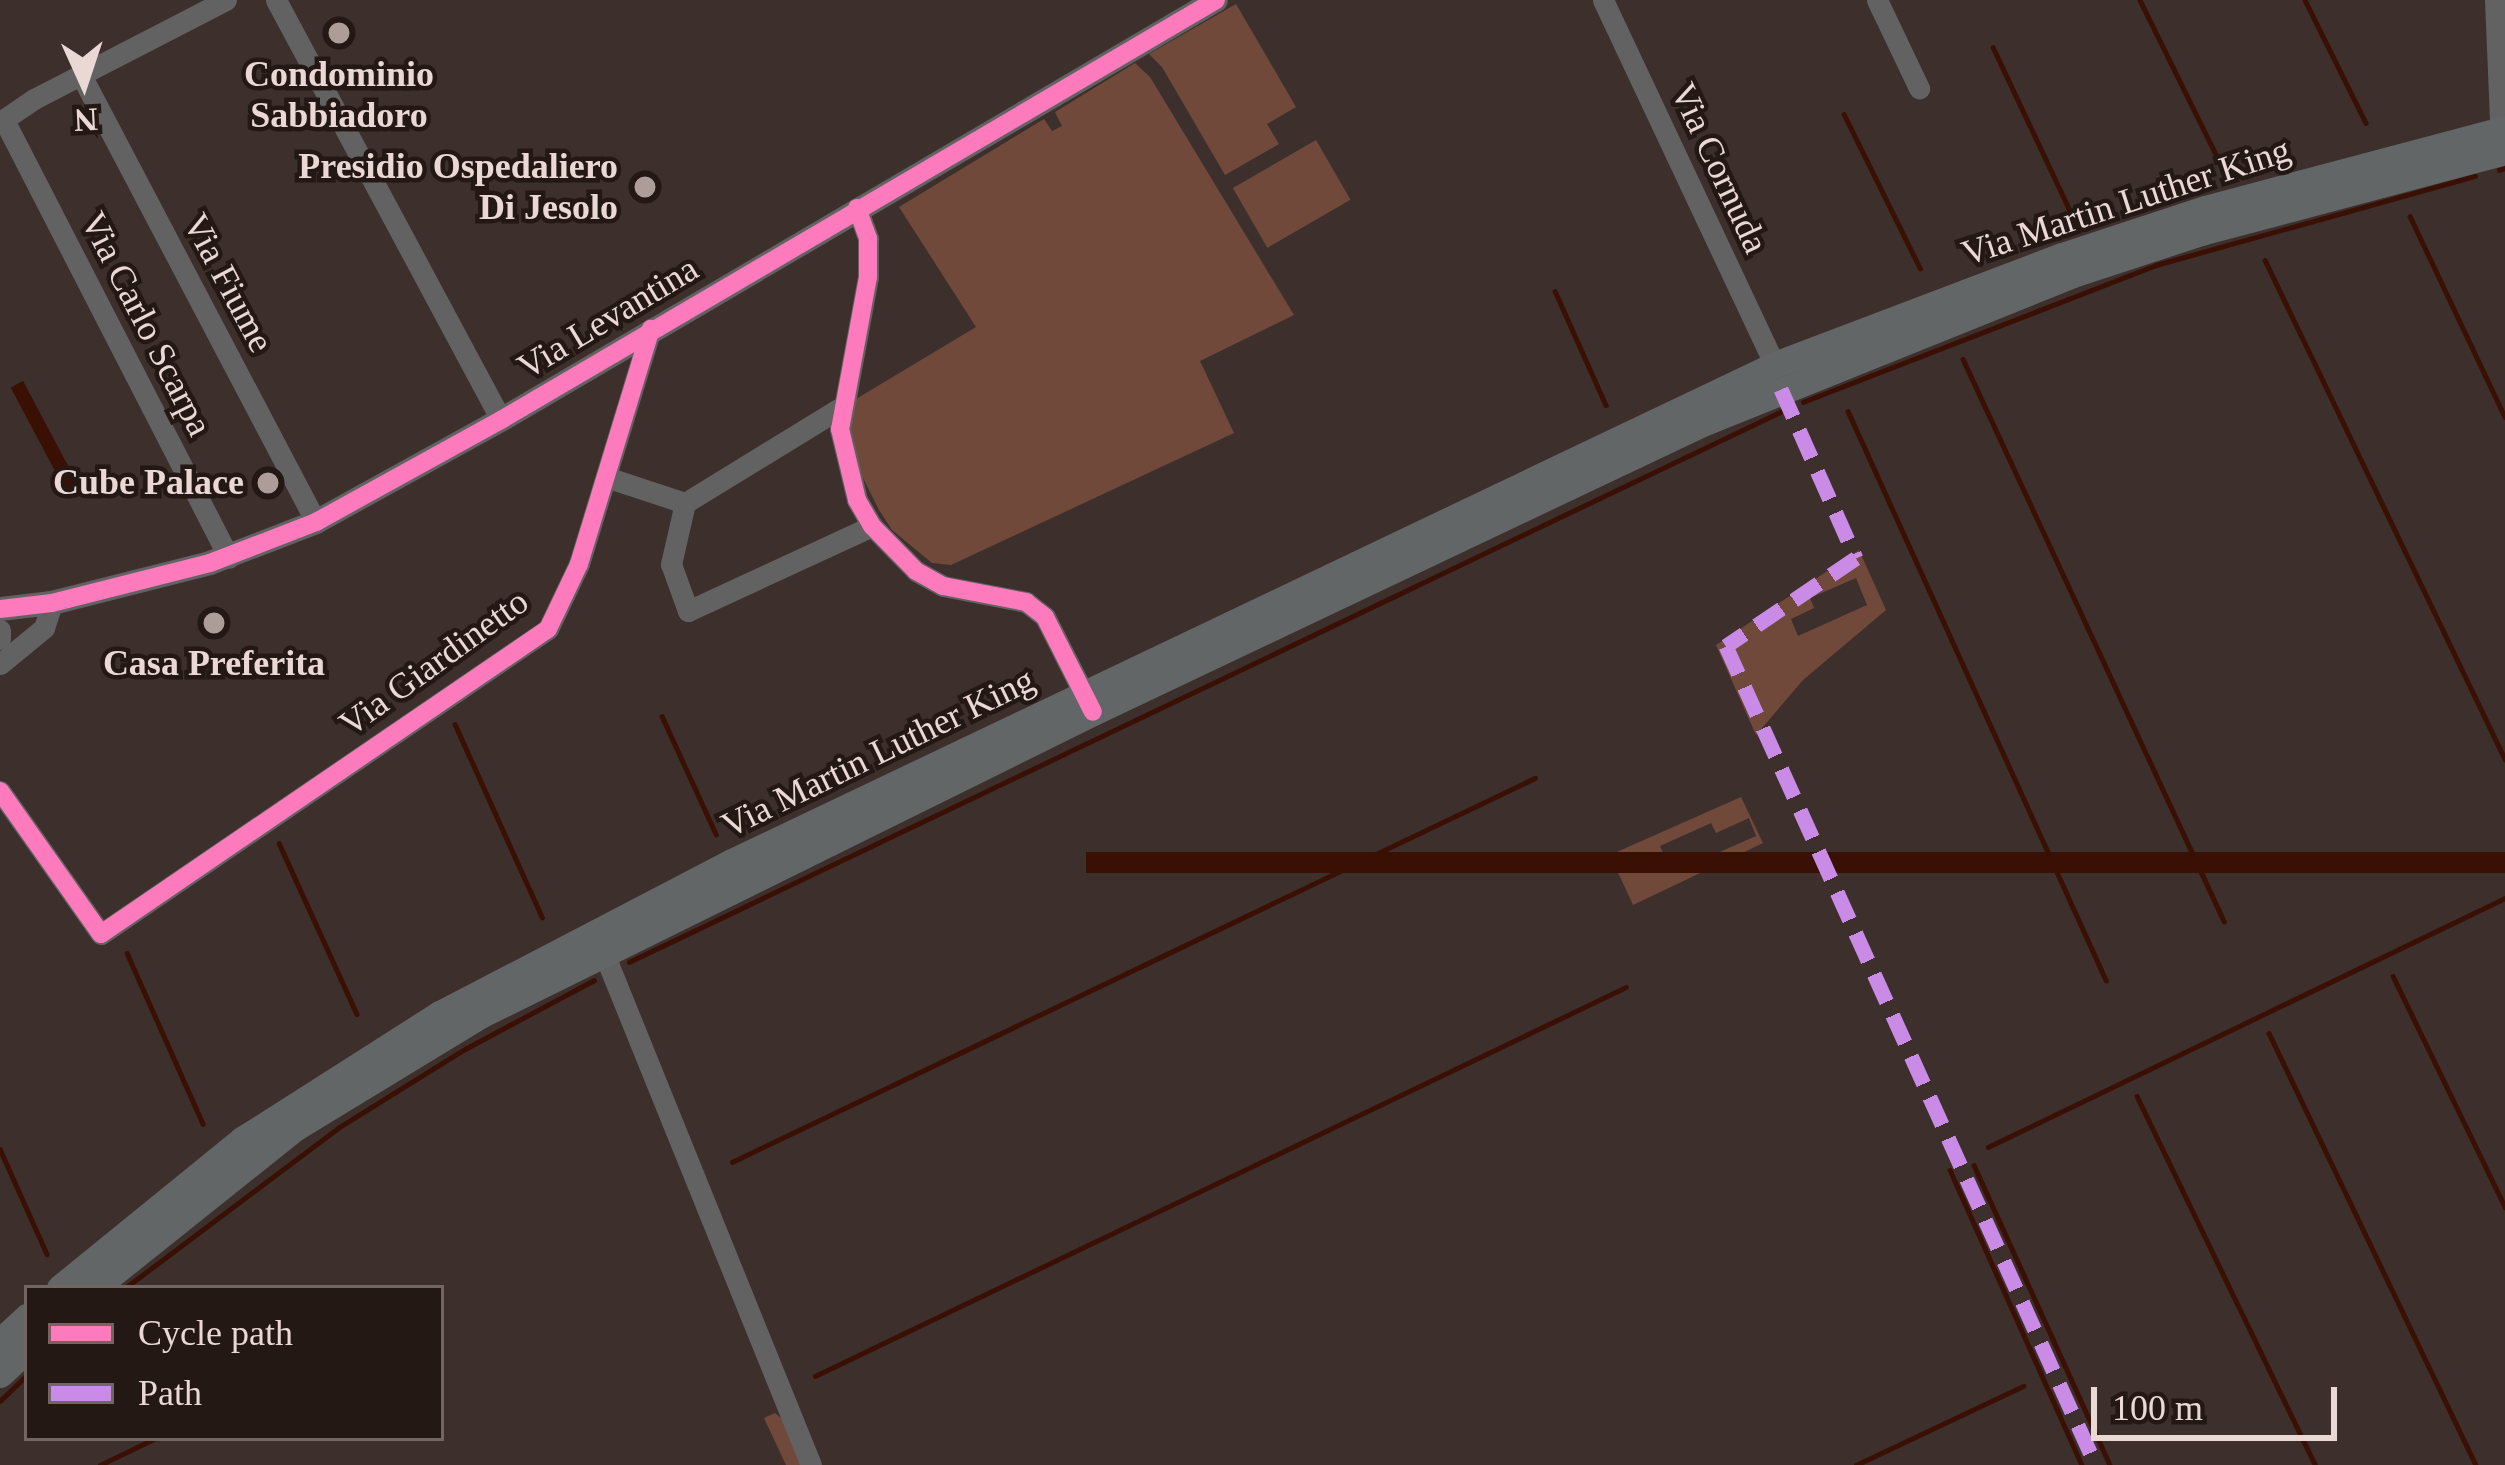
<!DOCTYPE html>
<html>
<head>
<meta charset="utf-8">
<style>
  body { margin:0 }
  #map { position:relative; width:2505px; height:1465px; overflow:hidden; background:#3d302c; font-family:Georgia,serif }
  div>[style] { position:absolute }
  .green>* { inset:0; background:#71493b; transform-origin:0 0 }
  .water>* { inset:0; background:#3a0f04; transform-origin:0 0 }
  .stream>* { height:4.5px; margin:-2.25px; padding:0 2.25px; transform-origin:2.25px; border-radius:2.25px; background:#3a0f04 }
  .minor>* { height:21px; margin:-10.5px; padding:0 10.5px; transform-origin:10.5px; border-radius:10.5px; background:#626263 }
  .tertiary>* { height:24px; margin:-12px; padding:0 12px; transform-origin:12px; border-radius:12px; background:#626263 }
  .secondary>* { height:27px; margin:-13.5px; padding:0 13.5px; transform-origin:13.5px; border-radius:13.5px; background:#626667 }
  .quiet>* { height:15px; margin-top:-7.5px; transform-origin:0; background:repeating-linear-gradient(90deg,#ca8be6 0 30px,transparent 0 45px) }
  .cycleway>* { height:18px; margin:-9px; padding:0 9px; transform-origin:9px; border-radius:9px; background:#fd7abc }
  .dots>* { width:33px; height:33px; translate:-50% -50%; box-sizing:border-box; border:6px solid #241814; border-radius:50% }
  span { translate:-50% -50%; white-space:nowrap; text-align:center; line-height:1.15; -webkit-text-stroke:9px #241814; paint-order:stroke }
  .poi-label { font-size:36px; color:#e9d8d3; font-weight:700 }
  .right { translate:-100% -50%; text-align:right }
  .street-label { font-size:36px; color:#e9d8d3 }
  .legend { position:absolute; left:24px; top:1285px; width:420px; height:156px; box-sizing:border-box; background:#241814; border:3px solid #736560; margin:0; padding:15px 21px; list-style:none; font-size:36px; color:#e9d8d3 }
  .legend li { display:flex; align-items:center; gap:24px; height:60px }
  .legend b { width:60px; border:3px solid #736560 }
  .north { position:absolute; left:24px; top:24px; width:120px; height:120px; -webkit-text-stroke:9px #241814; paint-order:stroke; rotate:177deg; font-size:33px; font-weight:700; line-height:48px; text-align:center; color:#e9d8d3 }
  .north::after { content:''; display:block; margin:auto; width:42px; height:54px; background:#e9d8d3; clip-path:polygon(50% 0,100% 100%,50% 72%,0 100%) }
  .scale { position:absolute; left:2091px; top:1387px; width:246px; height:54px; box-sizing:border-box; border:6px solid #e9d8d3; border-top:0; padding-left:15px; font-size:36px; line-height:42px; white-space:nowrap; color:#e9d8d3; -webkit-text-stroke:9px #241814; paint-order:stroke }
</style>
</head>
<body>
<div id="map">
  <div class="green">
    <i style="clip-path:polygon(1236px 4px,1296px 107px,1267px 124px,1279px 144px,1225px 175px,1162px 67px,1149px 54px)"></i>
    <i style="clip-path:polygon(1135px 63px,1150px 77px,1294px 315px,1200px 361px,1234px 433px,951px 565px,932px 563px,892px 530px,879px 510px,854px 460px,850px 429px,851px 402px,976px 327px,899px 207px,1044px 119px,1052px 131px,1062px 126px,1055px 112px)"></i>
    <i style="left:1316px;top:140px;width:69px;height:96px;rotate:60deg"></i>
    <i style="clip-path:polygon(evenodd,1859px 550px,1886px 610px,1803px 680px,1756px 735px,1716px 645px,1859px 550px,1856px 578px,1867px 605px,1798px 636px,1791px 619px,1814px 608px,1810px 598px,1856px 578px)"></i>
    <i style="clip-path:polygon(evenodd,1741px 797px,1763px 843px,1633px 905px,1610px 855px,1741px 797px,1749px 818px,1756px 836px,1672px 873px,1660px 846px,1711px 823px,1716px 833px,1749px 818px)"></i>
    <i style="clip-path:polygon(775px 1413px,782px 1419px,801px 1465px,786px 1465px,764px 1418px)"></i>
  </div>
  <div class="water">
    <i style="left:23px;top:381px;width:118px;height:14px;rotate:62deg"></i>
    <i style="left:2505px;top:852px;width:21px;height:1419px;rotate:90deg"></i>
  </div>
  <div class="stream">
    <i style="left:2140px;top:0;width:186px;rotate:63.8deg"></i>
    <i style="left:2305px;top:0;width:137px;rotate:63.6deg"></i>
    <i style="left:1993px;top:47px;width:183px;rotate:64.8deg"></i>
    <i style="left:1844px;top:114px;width:172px;rotate:63.7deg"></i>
    <i style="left:2499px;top:170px;width:6px;rotate:-18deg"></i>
    <i style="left:2410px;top:216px;width:222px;rotate:64.7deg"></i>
    <i style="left:2265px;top:260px;width:554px;rotate:64.31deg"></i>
    <i style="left:1555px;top:291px;width:125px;rotate:65.9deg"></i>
    <i style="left:1963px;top:359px;width:620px;rotate:65.09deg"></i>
    <i style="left:1803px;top:402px;width:379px;rotate:-21.2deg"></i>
    <i style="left:2156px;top:265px;width:331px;rotate:-15.6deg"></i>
    <i style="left:1848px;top:411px;width:625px;rotate:65.61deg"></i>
    <i style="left:662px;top:716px;width:130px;rotate:65.4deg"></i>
    <i style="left:455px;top:724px;width:212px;rotate:65.7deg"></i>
    <i style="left:279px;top:843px;width:188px;rotate:65.5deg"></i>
    <i style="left:127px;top:953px;width:187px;rotate:66deg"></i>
    <i style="left:629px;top:962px;width:1276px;rotate:-25.54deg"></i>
    <i style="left:2393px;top:976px;width:257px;rotate:64.1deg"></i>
    <i style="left:2269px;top:1033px;width:479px;rotate:64.4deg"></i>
    <i style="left:2137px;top:1096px;width:410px;rotate:64.2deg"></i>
    <i style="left:1988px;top:1147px;width:574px;rotate:-25.72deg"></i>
    <i style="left:0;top:1149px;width:115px;rotate:65.9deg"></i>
    <i style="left:732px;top:1162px;width:890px;rotate:-25.56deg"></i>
    <i style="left:1974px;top:1165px;width:329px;rotate:65.6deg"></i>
    <i style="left:1950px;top:1170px;width:323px;rotate:65.9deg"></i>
    <i style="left:125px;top:1288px;width:266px;rotate:-36.9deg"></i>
    <i style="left:338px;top:1128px;width:150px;rotate:-31.9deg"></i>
    <i style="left:465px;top:1049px;width:146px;rotate:-28.1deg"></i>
    <i style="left:815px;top:1376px;width:899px;rotate:-25.62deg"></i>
    <i style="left:0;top:1401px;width:37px;rotate:-44deg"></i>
    <i style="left:100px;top:1465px;width:62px;rotate:-25.7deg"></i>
    <i style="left:1856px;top:1465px;width:185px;rotate:-25.3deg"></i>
  </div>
  <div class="minor">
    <i style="left:276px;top:0;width:476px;rotate:61.8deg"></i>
    <i style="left:1603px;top:0;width:403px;rotate:64.8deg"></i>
    <i style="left:1877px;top:0;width:98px;rotate:64.5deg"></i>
    <i style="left:2495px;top:0;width:143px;rotate:87.6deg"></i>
    <i style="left:81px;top:75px;width:505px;rotate:62.27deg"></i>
    <i style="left:4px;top:120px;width:492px;rotate:62.8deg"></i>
    <i style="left:0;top:122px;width:41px;rotate:-34.1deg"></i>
    <i style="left:34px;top:99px;width:216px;rotate:-27.3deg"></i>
    <i style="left:857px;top:208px;width:33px;rotate:70deg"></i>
    <i style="left:868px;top:239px;width:38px;rotate:90deg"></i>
    <i style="left:868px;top:277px;width:155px;rotate:100.4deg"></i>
    <i style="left:840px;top:429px;width:73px;rotate:76.5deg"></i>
    <i style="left:857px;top:500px;width:30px;rotate:60deg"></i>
    <i style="left:872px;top:526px;width:63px;rotate:45.6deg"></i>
    <i style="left:916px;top:571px;width:31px;rotate:29deg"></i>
    <i style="left:943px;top:586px;width:85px;rotate:10.9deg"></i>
    <i style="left:1026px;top:602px;width:24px;rotate:38deg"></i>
    <i style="left:1045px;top:617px;width:100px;rotate:63.2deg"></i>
    <i style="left:840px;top:408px;width:182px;rotate:148.5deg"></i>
    <i style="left:685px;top:503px;width:63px;rotate:102.9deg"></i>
    <i style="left:671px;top:564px;width:50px;rotate:70.1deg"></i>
    <i style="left:688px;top:611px;width:203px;rotate:-24.8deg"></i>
    <i style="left:606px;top:477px;width:83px;rotate:18.2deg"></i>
    <i style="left:0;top:630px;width:9px;rotate:90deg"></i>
    <i style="left:0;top:664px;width:57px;rotate:-39.3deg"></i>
    <i style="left:44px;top:628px;width:26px;rotate:-72deg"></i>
    <i style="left:0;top:791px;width:175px;rotate:54.8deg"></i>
    <i style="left:101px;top:934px;width:541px;rotate:-34.31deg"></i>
    <i style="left:548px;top:629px;width:72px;rotate:-64.5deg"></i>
    <i style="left:579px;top:564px;width:246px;rotate:-73deg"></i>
    <i style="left:603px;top:951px;width:554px;rotate:67.97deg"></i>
  </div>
  <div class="tertiary">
    <i style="left:0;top:609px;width:52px;rotate:-6.6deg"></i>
    <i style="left:52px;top:603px;width:163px;rotate:-14.2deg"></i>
    <i style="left:210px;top:563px;width:114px;rotate:-21.1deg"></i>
    <i style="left:316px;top:522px;width:211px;rotate:-28.9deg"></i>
    <i style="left:501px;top:420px;width:829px;rotate:-30.43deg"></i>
  </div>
  <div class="secondary">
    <i style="left:60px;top:1288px;width:235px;rotate:-39.1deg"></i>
    <i style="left:242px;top:1140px;width:235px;rotate:-32.5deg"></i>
    <i style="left:440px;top:1014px;width:329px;rotate:-27.5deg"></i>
    <i style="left:732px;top:862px;width:1155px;rotate:-25.48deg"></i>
    <i style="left:1775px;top:365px;width:307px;rotate:-20.8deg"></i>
    <i style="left:2062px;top:256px;width:151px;rotate:-18.2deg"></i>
    <i style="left:2205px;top:209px;width:310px;rotate:-14.9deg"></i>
    <i style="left:94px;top:1288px;width:258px;rotate:-38.6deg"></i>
    <i style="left:296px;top:1127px;width:215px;rotate:-31.3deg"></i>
    <i style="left:480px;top:1015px;width:684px;rotate:-26.3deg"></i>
    <i style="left:1093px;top:712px;width:672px;rotate:-25.38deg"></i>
    <i style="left:1700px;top:424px;width:402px;rotate:-21.9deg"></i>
    <i style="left:2073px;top:274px;width:135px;rotate:-18.2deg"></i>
    <i style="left:2201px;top:232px;width:315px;rotate:-14.9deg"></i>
    <i style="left:0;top:1342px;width:37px;rotate:-43deg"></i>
    <i style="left:0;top:1374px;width:37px;rotate:-43deg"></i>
  </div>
  <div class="quiet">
    <i style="left:1781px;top:389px;width:185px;rotate:66.1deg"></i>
    <i style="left:1856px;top:558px;width:157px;rotate:145.9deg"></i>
    <i style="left:1726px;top:646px;width:899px;rotate:65.69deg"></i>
  </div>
  <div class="cycleway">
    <i style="left:857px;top:208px;width:33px;rotate:70deg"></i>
    <i style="left:868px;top:239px;width:38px;rotate:90deg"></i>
    <i style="left:868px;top:277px;width:155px;rotate:100.4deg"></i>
    <i style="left:840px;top:429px;width:73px;rotate:76.5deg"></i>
    <i style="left:857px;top:500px;width:30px;rotate:60deg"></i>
    <i style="left:872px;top:526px;width:63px;rotate:45.6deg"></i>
    <i style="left:916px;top:571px;width:31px;rotate:29deg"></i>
    <i style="left:943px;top:586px;width:85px;rotate:10.9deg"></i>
    <i style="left:1026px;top:602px;width:24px;rotate:38deg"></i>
    <i style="left:1045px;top:617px;width:106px;rotate:63.2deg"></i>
    <i style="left:0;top:609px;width:52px;rotate:-6.6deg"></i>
    <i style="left:52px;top:603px;width:163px;rotate:-14.2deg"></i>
    <i style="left:210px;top:563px;width:114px;rotate:-21.1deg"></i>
    <i style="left:316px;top:522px;width:211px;rotate:-28.9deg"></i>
    <i style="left:501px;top:420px;width:829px;rotate:-30.43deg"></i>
    <i style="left:0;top:791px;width:175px;rotate:54.8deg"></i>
    <i style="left:101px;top:934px;width:541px;rotate:-34.31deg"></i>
    <i style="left:548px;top:629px;width:72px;rotate:-64.5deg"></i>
    <i style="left:579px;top:564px;width:246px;rotate:-73deg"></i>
  </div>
  <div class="dots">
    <i style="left:339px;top:33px;background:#ad9d99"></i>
    <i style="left:645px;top:187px;background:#ad9d99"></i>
    <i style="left:268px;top:483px;background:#ad9d99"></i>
    <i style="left:214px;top:623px;background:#ad9d99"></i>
  </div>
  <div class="poi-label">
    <span style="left:339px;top:95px">Condominio<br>Sabbiadoro</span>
    <span class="right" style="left:618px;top:187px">Presidio Ospedaliero<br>Di Jesolo</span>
    <span class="right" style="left:244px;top:483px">Cube Palace</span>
    <span style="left:214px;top:664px">Casa Preferita</span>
  </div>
  <div class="street-label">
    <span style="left:1719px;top:168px;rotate:65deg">Via Cornuda</span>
    <span style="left:2126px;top:202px;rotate:-18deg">Via Martin Luther King</span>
    <span style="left:228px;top:283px;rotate:62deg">Via Fiume</span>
    <span style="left:608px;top:318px;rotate:-31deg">Via Levantina</span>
    <span style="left:146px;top:324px;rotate:63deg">Via Carlo Scarpa</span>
    <span style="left:434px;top:663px;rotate:-36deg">Via Giardinetto</span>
    <span style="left:878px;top:753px;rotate:-26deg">Via Martin Luther King</span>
  </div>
  <ul class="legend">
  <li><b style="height:15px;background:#fd7abc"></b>Cycle path</li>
  <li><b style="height:15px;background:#ca8be6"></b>Path</li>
  </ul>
  <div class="north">N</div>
  <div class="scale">100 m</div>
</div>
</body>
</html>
